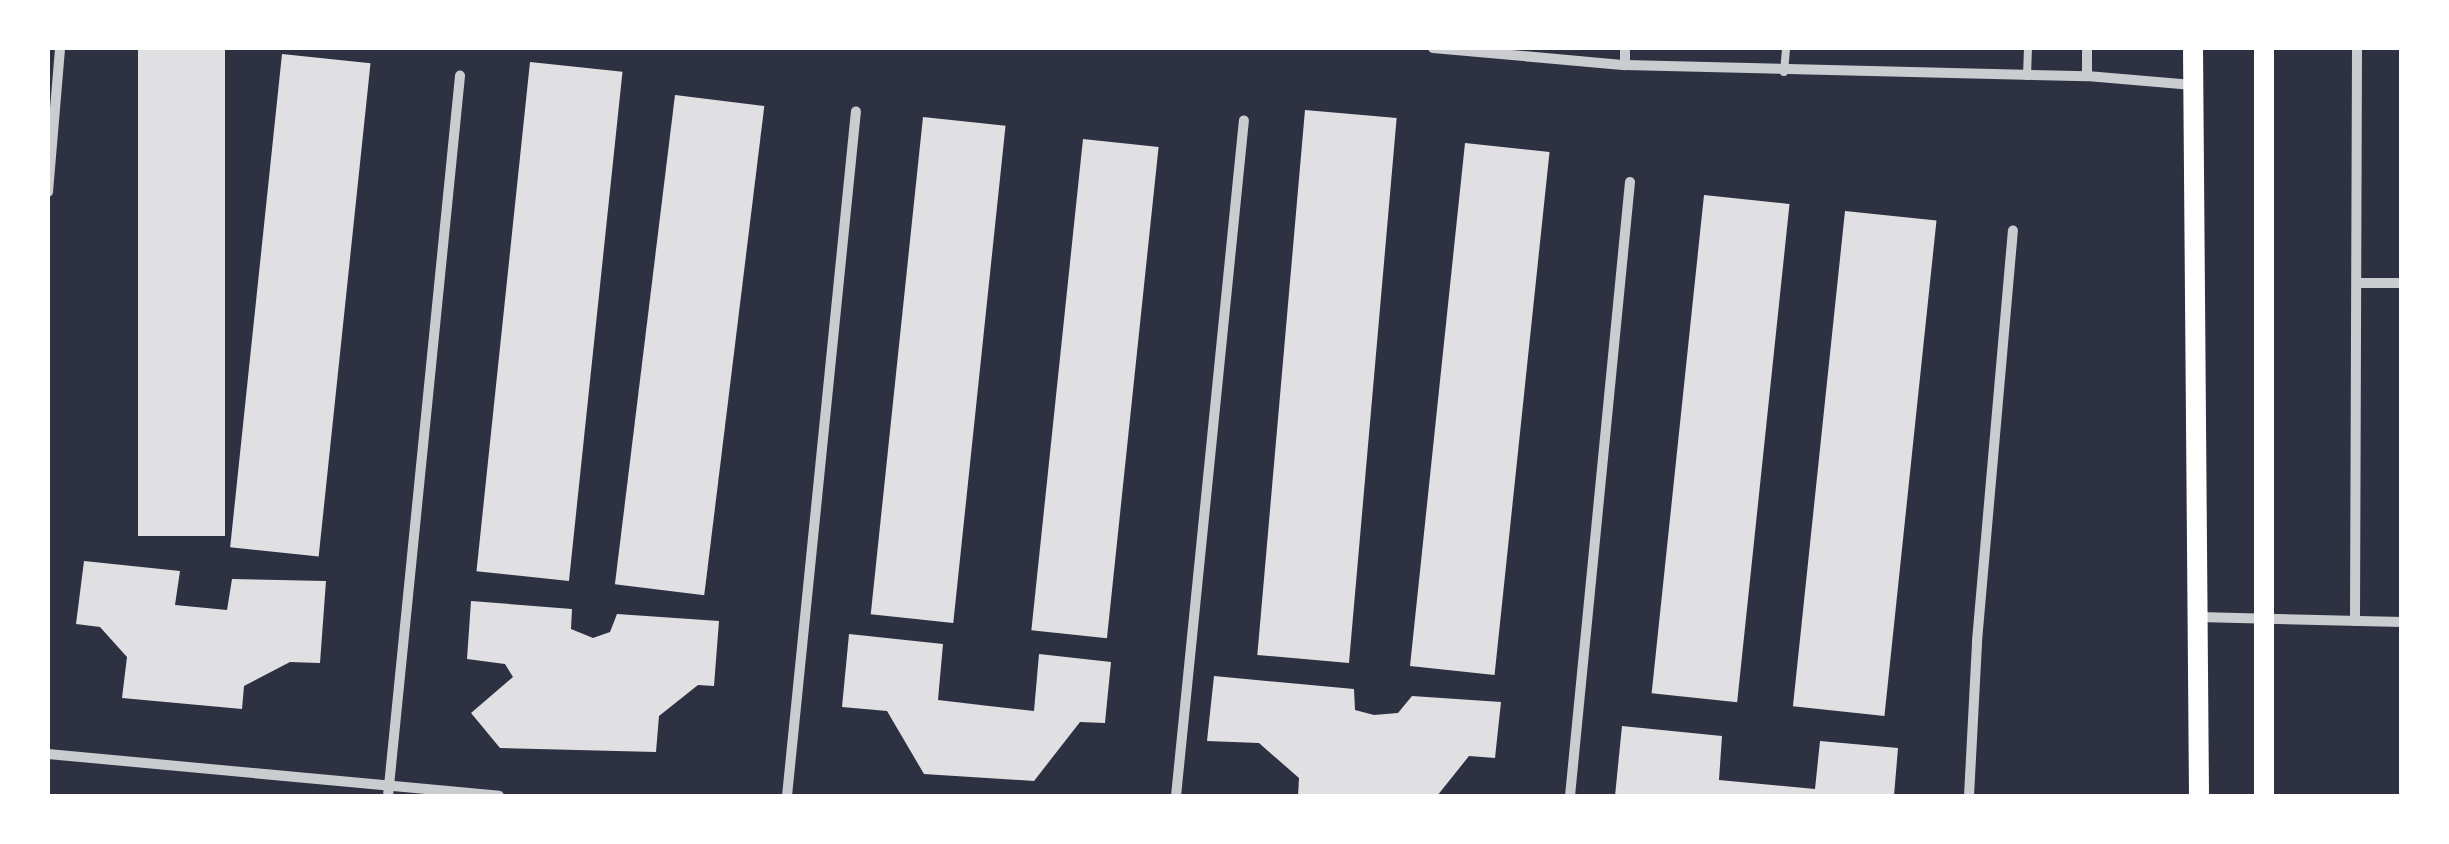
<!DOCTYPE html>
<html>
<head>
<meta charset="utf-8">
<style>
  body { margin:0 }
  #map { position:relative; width:2449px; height:844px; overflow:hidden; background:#2d3142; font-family:Ubuntu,sans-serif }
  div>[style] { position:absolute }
  .building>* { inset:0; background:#e0e0e3; transform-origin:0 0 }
  .service>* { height:8px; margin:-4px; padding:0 4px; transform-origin:4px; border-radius:4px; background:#caccd0 }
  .minor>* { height:10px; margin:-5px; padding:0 5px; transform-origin:5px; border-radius:5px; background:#caccd0 }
  .secondary>* { height:20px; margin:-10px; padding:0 10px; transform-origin:10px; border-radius:10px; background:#fff }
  span { translate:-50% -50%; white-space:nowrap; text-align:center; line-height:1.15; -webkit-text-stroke:8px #fff; paint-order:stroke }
  .frame { position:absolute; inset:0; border:50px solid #fff; pointer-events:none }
</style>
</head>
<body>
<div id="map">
  <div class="building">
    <i style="left:138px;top:48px;width:87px;height:488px"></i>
    <i style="left:282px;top:54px;width:89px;height:496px;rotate:6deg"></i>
    <i style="left:530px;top:62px;width:93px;height:512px;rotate:6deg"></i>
    <i style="left:675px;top:95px;width:90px;height:493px;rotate:7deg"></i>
    <i style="left:1305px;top:110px;width:92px;height:547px;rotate:5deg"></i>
    <i style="left:923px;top:117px;width:83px;height:500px;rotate:6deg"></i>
    <i style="left:1083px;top:139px;width:76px;height:494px;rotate:6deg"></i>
    <i style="left:1465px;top:143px;width:85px;height:526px;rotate:6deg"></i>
    <i style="left:1704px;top:195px;width:86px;height:501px;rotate:6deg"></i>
    <i style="left:1845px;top:211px;width:92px;height:498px;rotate:6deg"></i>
    <i style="clip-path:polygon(84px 561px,180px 571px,175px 605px,227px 610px,232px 579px,326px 581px,320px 663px,290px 662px,244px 686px,242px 709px,122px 698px,127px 657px,100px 627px,76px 624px)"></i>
    <i style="clip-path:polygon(471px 601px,572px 609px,571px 629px,593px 638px,610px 632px,617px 614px,719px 621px,714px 686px,698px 685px,659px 716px,656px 752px,500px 748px,471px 713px,513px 677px,505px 664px,467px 659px)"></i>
    <i style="clip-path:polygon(849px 634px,943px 644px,938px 700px,989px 706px,1034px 711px,1039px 654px,1111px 662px,1105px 723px,1080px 722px,1034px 781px,924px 774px,887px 711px,842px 707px)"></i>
    <i style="clip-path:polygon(1214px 676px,1354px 689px,1355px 710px,1374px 715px,1398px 713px,1412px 696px,1501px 702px,1495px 758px,1469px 756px,1437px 796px,1298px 796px,1299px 778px,1259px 743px,1207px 741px)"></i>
    <i style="clip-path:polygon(1622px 726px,1722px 736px,1719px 780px,1815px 789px,1820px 741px,1898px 748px,1894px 796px,1615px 796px)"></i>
  </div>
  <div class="service">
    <i style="left:1784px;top:72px;width:24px;rotate:-85deg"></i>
    <i style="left:2027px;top:76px;width:28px;rotate:-88deg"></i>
  </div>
  <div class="minor">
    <i style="left:1433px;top:48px;width:193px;rotate:5.1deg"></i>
    <i style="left:1625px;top:65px;width:462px;rotate:1.4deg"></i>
    <i style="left:2087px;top:76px;width:106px;rotate:4.9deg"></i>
    <i style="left:2087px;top:48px;width:28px;rotate:90deg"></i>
    <i style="left:1625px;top:65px;width:17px;rotate:-90deg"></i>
    <i style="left:48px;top:192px;width:143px;rotate:-85.2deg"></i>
    <i style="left:2357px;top:283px;width:45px"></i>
    <i style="left:2198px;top:617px;width:204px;rotate:1.4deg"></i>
    <i style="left:2355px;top:621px;width:573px;rotate:-89.8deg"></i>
    <i style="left:48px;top:754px;width:453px;rotate:5.3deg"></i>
    <i style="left:388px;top:796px;width:724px;rotate:-84.29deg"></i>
    <i style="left:787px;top:796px;width:688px;rotate:-84.25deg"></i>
    <i style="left:1176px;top:796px;width:679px;rotate:-84.26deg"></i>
    <i style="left:1570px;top:796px;width:617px;rotate:-84.42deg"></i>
    <i style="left:1969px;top:796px;width:155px;rotate:-87deg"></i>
    <i style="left:1977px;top:641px;width:412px;rotate:-85deg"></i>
  </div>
  <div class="secondary">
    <i style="left:2193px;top:48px;width:748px;rotate:89.54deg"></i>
    <i style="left:2264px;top:48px;width:748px;rotate:90deg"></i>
  </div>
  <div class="frame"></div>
</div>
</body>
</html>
